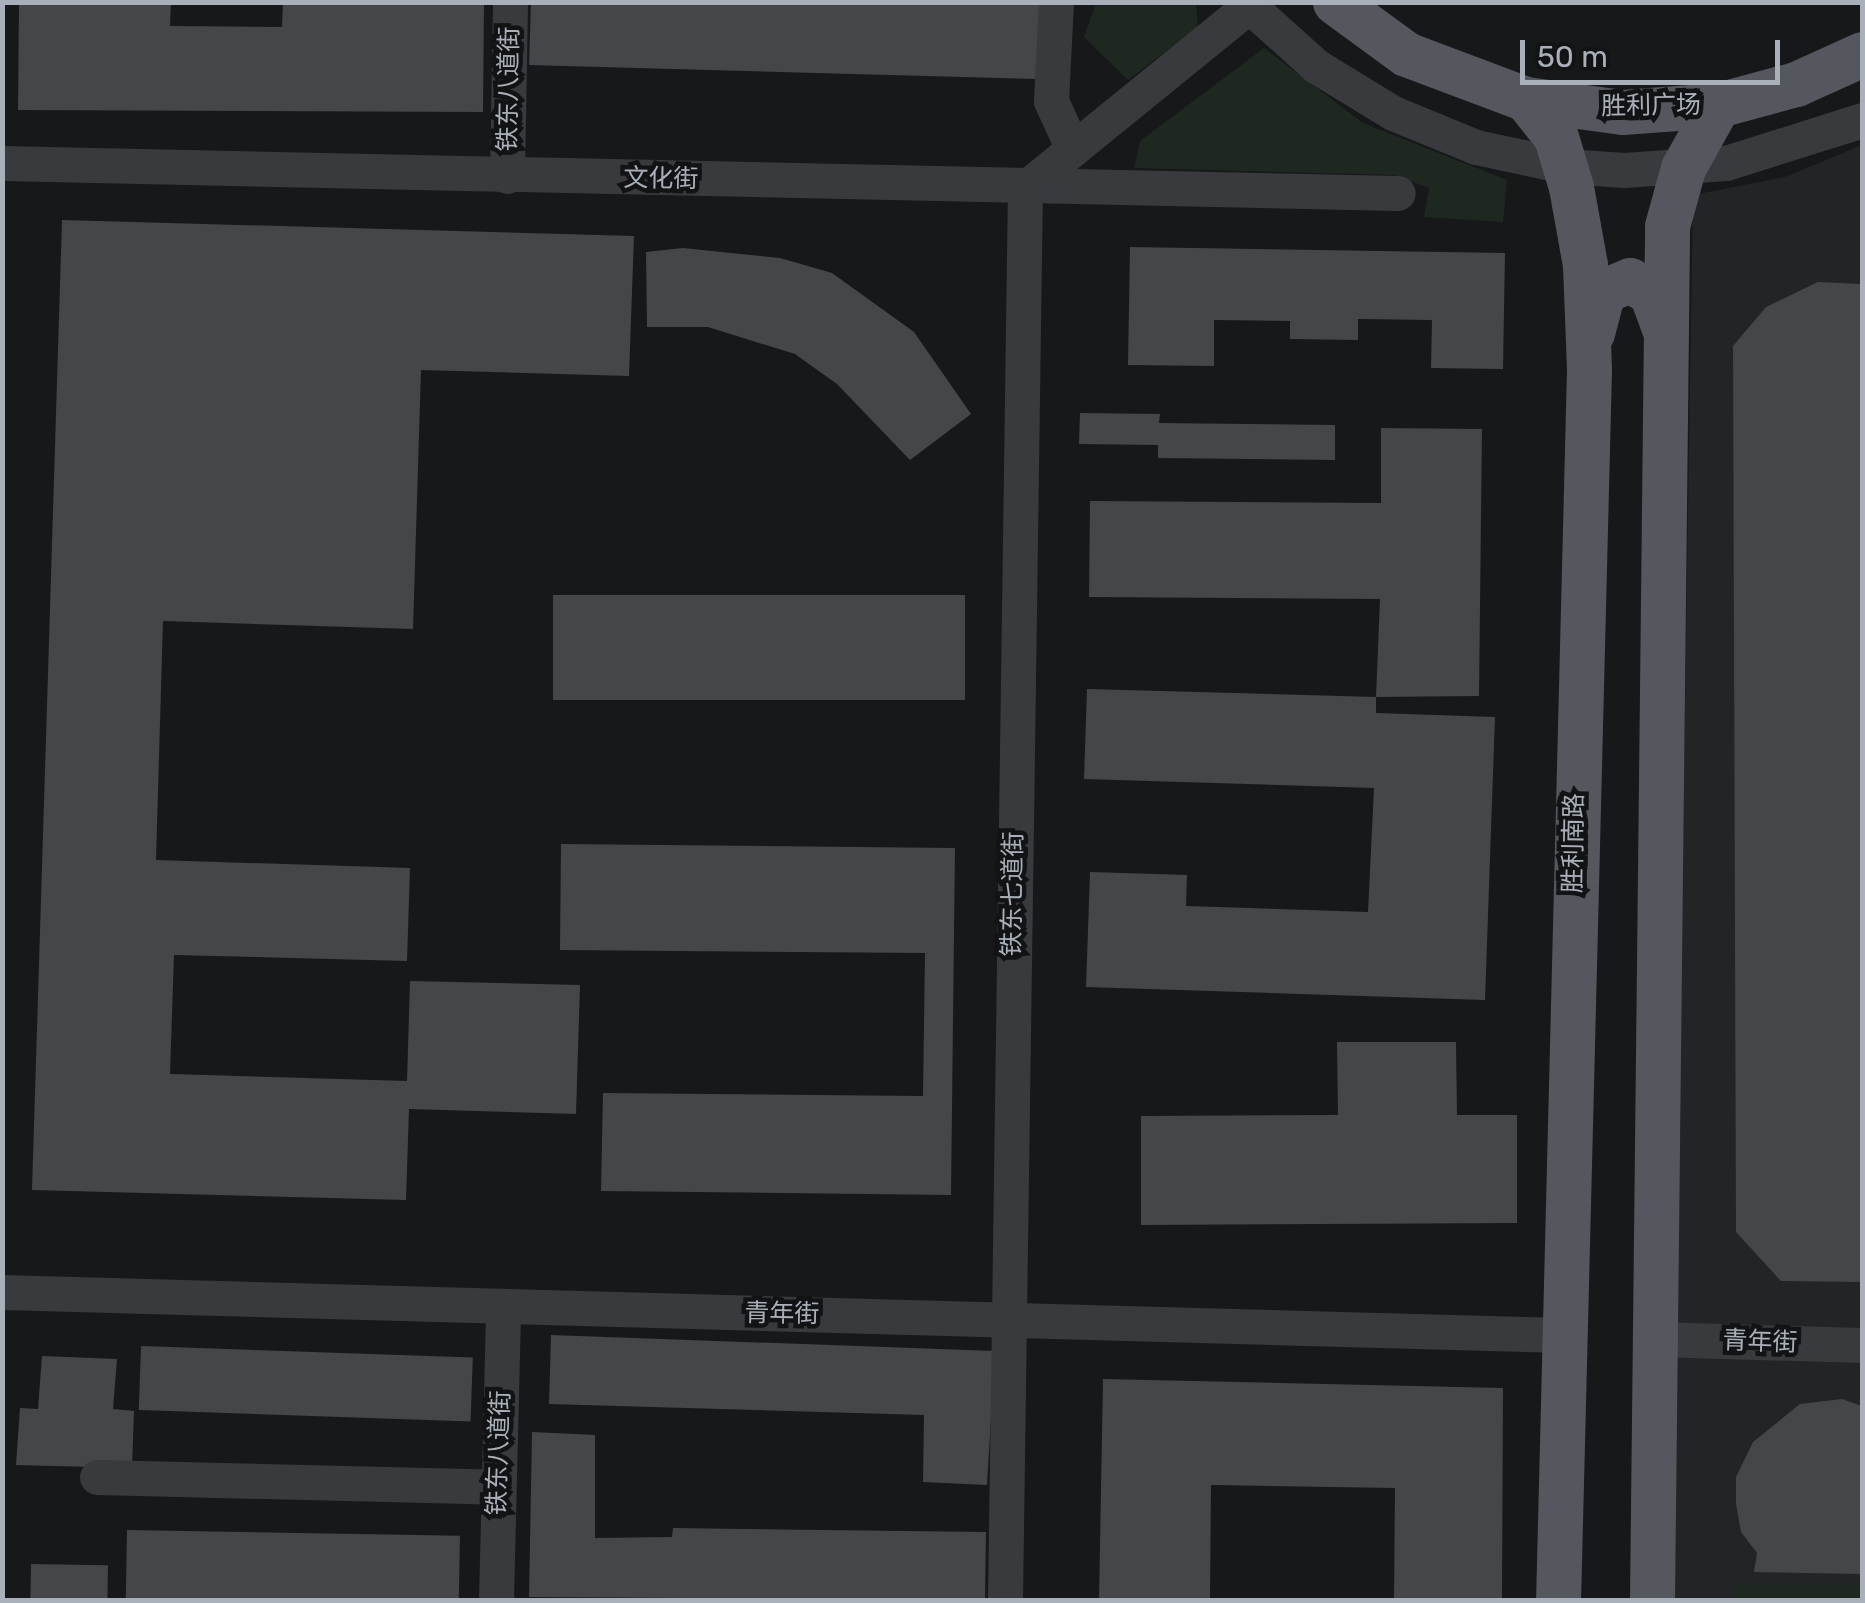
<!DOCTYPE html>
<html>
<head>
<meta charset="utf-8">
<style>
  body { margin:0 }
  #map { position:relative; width:1865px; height:1603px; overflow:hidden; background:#171819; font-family:Rubik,"Noto Sans SC",sans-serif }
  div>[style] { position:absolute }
  .built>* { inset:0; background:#232426 }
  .green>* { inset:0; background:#1f2820; transform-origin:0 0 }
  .building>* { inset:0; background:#444649; transform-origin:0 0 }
  .minor>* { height:35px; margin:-17.5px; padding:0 17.5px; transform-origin:17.5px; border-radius:17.5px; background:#383a3e }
  .major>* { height:45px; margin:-22.5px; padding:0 22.5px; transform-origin:22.5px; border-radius:22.5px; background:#54575d }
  span { translate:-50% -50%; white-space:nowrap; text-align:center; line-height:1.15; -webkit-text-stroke:9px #121314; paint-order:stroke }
  .street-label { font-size:25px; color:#aab0b9 }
  .frame { position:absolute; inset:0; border:5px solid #aab0b9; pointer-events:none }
  .scale { position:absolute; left:1520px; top:40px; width:260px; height:45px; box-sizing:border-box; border:5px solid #aab0b9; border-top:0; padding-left:12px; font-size:30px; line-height:35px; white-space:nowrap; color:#aab0b9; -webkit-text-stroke:8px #121314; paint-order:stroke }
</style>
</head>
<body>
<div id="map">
  <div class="built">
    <i style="clip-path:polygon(1862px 145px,1862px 1600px,1671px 1600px,1693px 195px,1785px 177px)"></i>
  </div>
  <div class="green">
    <i style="clip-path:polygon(1096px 3px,1196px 3px,1198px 27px,1128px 80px,1084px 37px)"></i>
    <i style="clip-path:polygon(1264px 48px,1363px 123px,1507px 180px,1503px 222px,1424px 217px,1429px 188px,1395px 175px,1134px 168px,1140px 141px)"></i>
    <i style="left:1735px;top:1584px;width:127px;height:16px"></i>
  </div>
  <div class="building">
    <i style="clip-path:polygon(19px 2px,171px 2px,170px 26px,282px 27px,283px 2px,484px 2px,483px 112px,18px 110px)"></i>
    <i style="clip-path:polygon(531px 2px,1040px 2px,1038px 79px,529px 65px)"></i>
    <i style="clip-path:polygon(62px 220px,634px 236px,629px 376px,421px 370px,413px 629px,163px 621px,156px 860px,410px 868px,407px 961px,174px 955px,170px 1074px,407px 1081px,410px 981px,580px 985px,576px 1114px,409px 1109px,406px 1200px,32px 1190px)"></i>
    <i style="clip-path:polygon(1130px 247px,1505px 253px,1503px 369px,1431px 368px,1432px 320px,1358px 319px,1358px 340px,1290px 339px,1290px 321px,1214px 320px,1214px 366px,1128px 365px)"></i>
    <i style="clip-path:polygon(683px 248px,780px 258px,832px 273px,914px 332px,971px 414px,910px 460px,837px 384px,795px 354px,708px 327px,647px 327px,646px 252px)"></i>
    <i style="clip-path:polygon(1818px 282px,1862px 284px,1862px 1282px,1781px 1281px,1736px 1232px,1733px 346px,1766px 307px)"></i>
    <i style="clip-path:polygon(1080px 413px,1160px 414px,1159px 423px,1335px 425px,1335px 460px,1158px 458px,1158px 445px,1079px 444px)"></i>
    <i style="clip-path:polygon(1381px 428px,1482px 429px,1479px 696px,1376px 697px,1380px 599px,1089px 597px,1090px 501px,1381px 503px)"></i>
    <i style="left:553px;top:595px;width:412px;height:105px"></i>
    <i style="clip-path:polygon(1087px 689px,1376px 697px,1376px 713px,1495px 717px,1485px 1000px,1086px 987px,1090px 872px,1187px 875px,1186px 906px,1368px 912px,1374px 788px,1084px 779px)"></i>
    <i style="clip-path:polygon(561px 844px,955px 848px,951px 1195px,601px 1191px,603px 1093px,923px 1096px,925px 953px,560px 950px)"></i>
    <i style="clip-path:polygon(1337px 1042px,1456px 1042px,1457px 1115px,1517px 1115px,1517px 1223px,1141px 1225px,1141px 1116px,1338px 1115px)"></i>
    <i style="clip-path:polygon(551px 1335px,995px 1351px,987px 1485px,923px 1482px,924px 1415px,549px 1404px)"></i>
    <i style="left:141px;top:1346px;width:332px;height:64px;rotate:2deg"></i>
    <i style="clip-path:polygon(42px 1356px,117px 1359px,113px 1409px,134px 1411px,132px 1468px,16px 1465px,20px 1408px,38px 1409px)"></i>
    <i style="clip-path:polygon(1103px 1379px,1503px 1388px,1502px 1600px,1394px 1600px,1395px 1488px,1211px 1485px,1210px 1600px,1099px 1600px)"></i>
    <i style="clip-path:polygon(1842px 1399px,1862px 1406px,1862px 1574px,1754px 1572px,1757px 1553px,1741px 1532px,1736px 1504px,1736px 1477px,1753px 1442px,1800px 1404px)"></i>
    <i style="clip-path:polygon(532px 1432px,595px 1435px,595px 1538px,672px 1537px,673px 1528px,986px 1532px,985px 1600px,529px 1597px)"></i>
    <i style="left:127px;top:1530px;width:333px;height:70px;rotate:1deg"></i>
    <i style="left:31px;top:1564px;width:77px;height:36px;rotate:1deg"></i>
  </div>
  <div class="minor">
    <i style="left:1056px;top:2px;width:99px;rotate:92.9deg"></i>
    <i style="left:1051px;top:101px;width:53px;rotate:65.4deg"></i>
    <i style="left:1245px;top:2px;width:96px;rotate:42deg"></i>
    <i style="left:1316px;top:66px;width:90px;rotate:31.4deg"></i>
    <i style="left:1393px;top:113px;width:90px;rotate:22.3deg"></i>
    <i style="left:1476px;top:147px;width:91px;rotate:12.1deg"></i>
    <i style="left:1565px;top:166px;width:59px;rotate:3.9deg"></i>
    <i style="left:1624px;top:170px;width:102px;rotate:-3.9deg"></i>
    <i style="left:1726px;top:163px;width:143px;rotate:-17.5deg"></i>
    <i style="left:2px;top:163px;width:1396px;rotate:1.23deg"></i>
    <i style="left:507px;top:176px;width:174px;rotate:-89deg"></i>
    <i style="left:1025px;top:188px;width:295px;rotate:-39.1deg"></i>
    <i style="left:2px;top:1292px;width:1561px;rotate:1.58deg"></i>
    <i style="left:1657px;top:1339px;width:205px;rotate:1.7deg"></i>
    <i style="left:97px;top:1477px;width:401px;rotate:1.4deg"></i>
    <i style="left:496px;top:1600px;width:294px;rotate:-88.6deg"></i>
    <i style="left:1005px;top:1600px;width:1412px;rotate:-89.19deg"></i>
  </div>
  <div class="major">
    <i style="left:1335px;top:2px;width:88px;rotate:36.2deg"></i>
    <i style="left:1406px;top:54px;width:128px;rotate:20.6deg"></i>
    <i style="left:1526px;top:99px;width:97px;rotate:7.7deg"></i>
    <i style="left:1622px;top:112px;width:96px;rotate:-4.2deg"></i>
    <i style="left:1718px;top:105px;width:81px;rotate:-15.1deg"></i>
    <i style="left:1796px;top:84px;width:72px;rotate:-24.4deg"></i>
    <i style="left:1526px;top:99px;width:48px;rotate:51.7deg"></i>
    <i style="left:1556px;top:137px;width:52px;rotate:73.3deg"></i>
    <i style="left:1571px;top:187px;width:79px;rotate:79.8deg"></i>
    <i style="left:1585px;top:265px;width:104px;rotate:87.8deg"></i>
    <i style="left:1589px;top:369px;width:1231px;rotate:91.44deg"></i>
    <i style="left:1592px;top:333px;width:43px;rotate:-75.3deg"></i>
    <i style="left:1603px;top:291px;width:29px;rotate:-22deg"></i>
    <i style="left:1630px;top:280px;width:25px;rotate:32deg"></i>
    <i style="left:1651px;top:293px;width:40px;rotate:69.8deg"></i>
    <i style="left:1652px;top:1600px;width:1374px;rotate:-89.37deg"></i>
    <i style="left:1667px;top:226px;width:60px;rotate:-74.6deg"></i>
    <i style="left:1683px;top:168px;width:72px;rotate:-60.9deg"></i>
  </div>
  <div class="street-label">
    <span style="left:509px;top:89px;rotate:-89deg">铁东八道街</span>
    <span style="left:1651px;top:106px;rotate:-1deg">胜利广场</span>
    <span style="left:661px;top:179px;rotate:1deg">文化街</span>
    <span style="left:1574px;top:843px;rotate:-89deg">胜利南路</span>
    <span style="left:1013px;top:894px;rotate:-89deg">铁东七道街</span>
    <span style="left:782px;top:1314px;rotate:1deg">青年街</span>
    <span style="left:1760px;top:1342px;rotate:2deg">青年街</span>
    <span style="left:499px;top:1453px;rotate:-88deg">铁东八道街</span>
  </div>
  <div class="frame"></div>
  <div class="scale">50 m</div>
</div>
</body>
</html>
